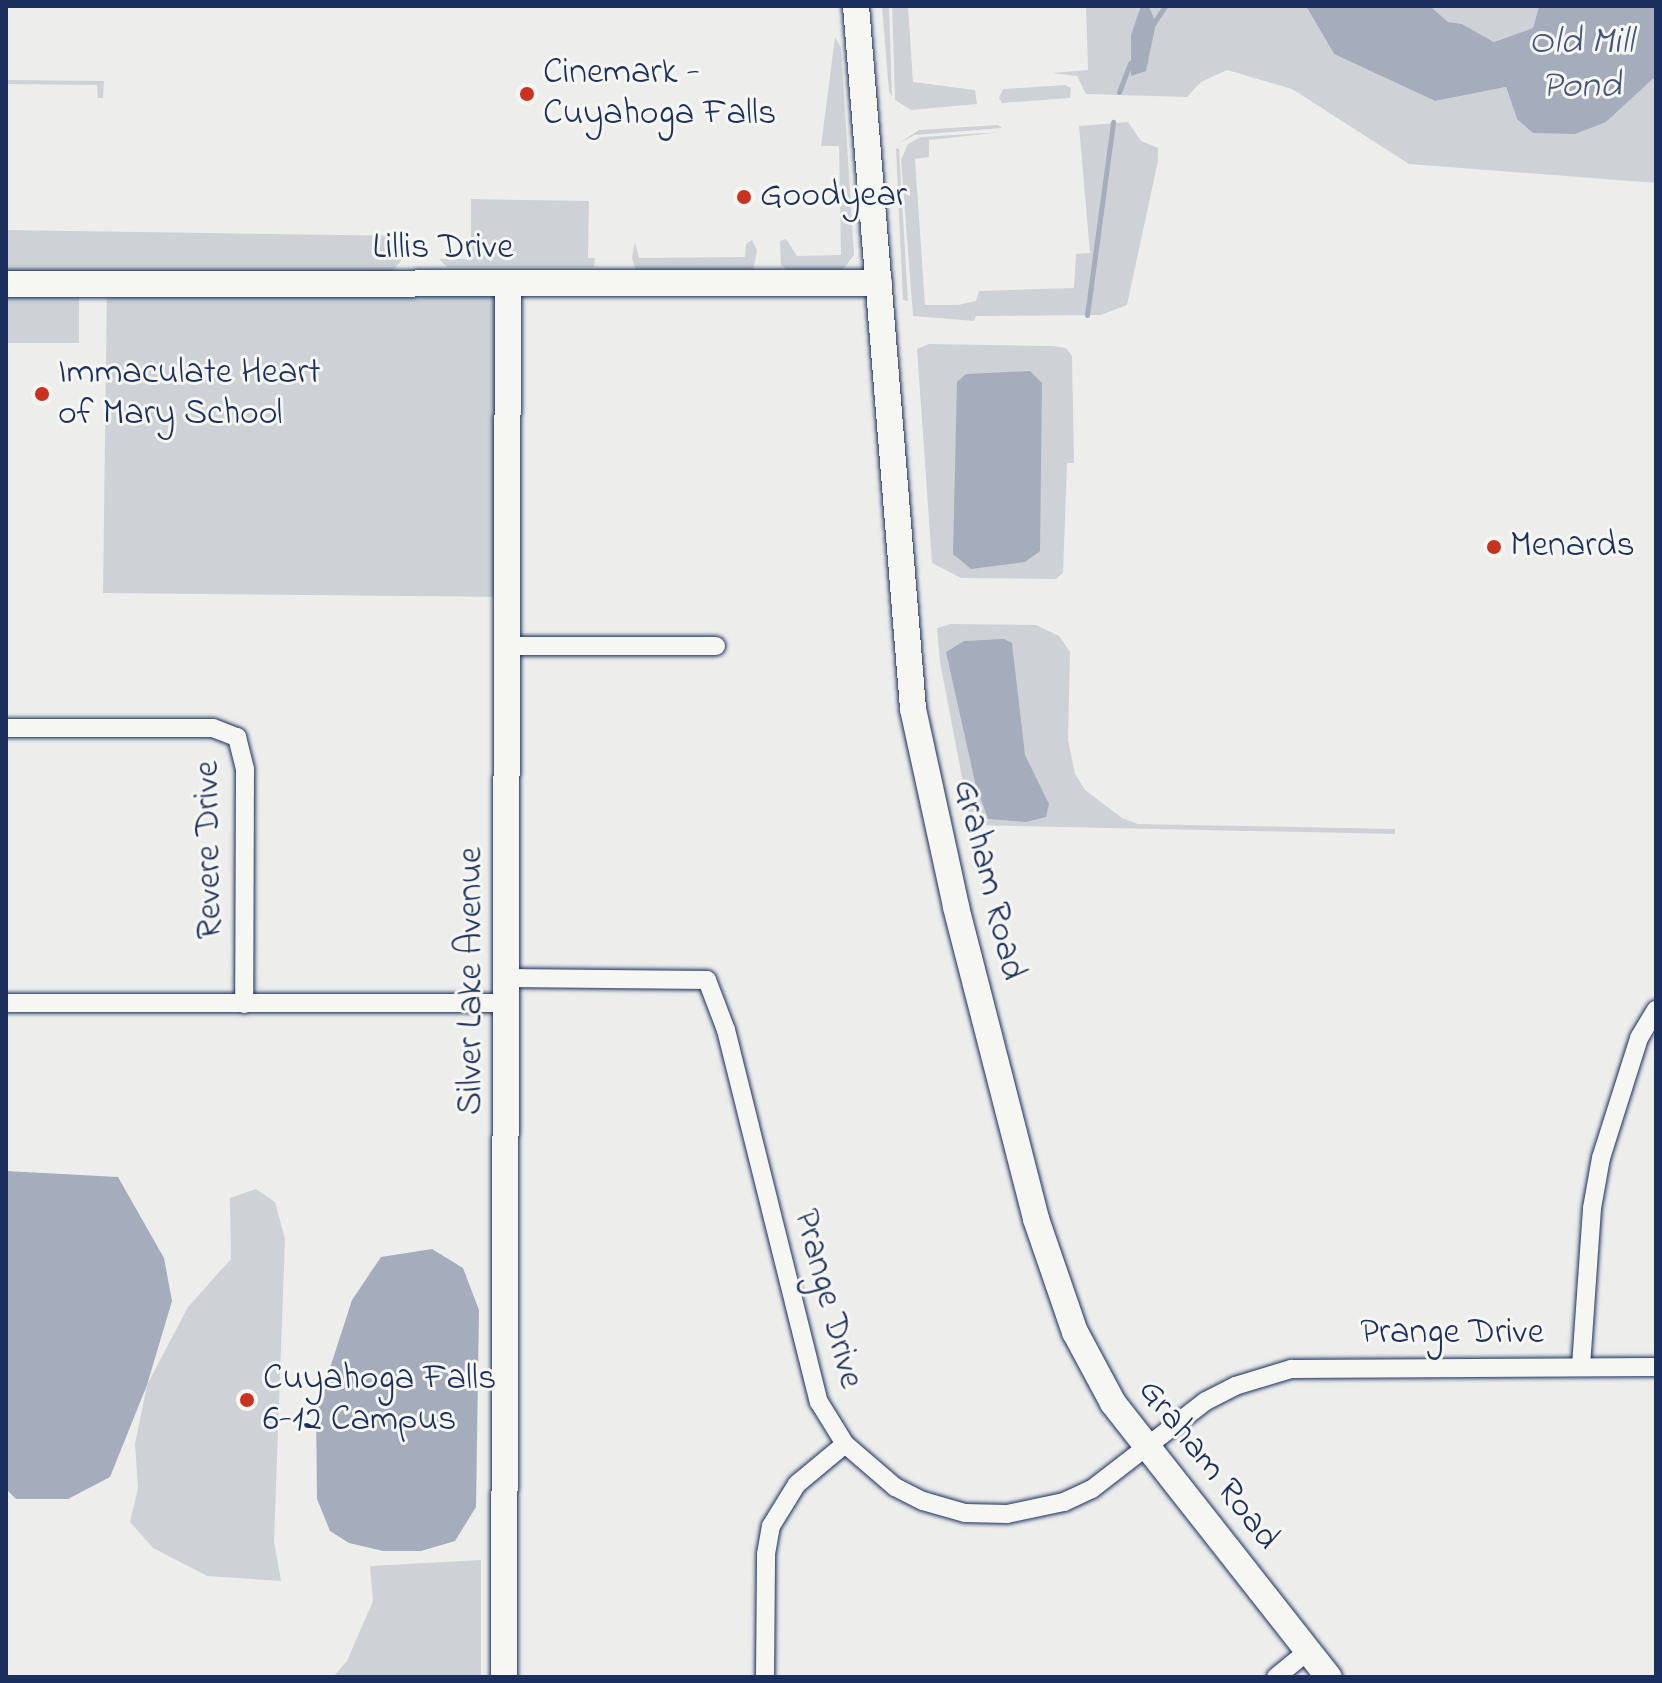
<!DOCTYPE html>
<style>
body{margin:0}
#map{position:relative;width:1662px;height:1683px;overflow:hidden;background:#edeeec;font-family:"Indie Flower",sans-serif}
div>[style]{position:absolute}
.green>*{inset:0;background:#ced2d7}
.water>*{inset:0;background:#a5acbc}
.stream>*{height:5px;margin:-2.5px;padding:0 2.5px;transform-origin:2.5px;border-radius:2.5px;background:#a5acbc}
.roads{filter:drop-shadow(0 0 2px #1b2f5e) drop-shadow(0 0 2px #1b2f5e)}
.street>*{height:18px;margin:-9px;padding:0 9px;transform-origin:9px;border-radius:9px;background:#f6f6f2}
.secondary>*{height:26px;margin:-13px;padding:0 13px;transform-origin:13px;border-radius:13px;background:#f6f6f2}
.dots>*{width:22px;height:22px;translate:-50% -50%;box-sizing:border-box;border:4px solid #f6f6f2;border-radius:50%}
span{translate:-50% -50%;white-space:nowrap;text-align:center;line-height:1.15;-webkit-text-stroke:6px #f6f6f2;paint-order:stroke}
.poi-label{font-size:36px;color:#1b2f5e}
.left{translate:0 -50%;text-align:left}
.street-label{font-size:36px;color:#1b2f5e}
.water-label{font-size:38px;color:#44547a;font-style:italic}
.frame{position:absolute;inset:0;border:8px solid #1b2f5e;pointer-events:none}
</style>
<div id="map">
<div class="green">
<div style="clip-path:polygon(882px 6px,889px 6px,892px 96px,889px 92px)"></div>
<div style="clip-path:polygon(892px 6px,908px 6px,913px 82px,975px 90px,977px 104px,911px 110px,895px 100px)"></div>
<div style="clip-path:polygon(1086px 6px,1306px 6px,1334px 54px,1435px 101px,1506px 87px,1517px 119px,1606px 122px,1656px 76px,1656px 183px,1409px 164px,1292px 89px,1227px 70px,1201px 82px,1187px 97px,1086px 94px,1077px 76px,1052px 73px,1088px 70px)"></div>
<div style="clip-path:polygon(1430px 6px,1539px 6px,1533px 28px,1494px 42px,1462px 24px,1448px 22px)"></div>
<div style="clip-path:polygon(835px 37px,841px 48px,854px 255px,842px 271px,788px 271px,781px 265px,780px 241px,786px 239px,797px 256px,841px 255px,839px 146px,821px 146px)"></div>
<div style="clip-path:polygon(6px 80px,104px 81px,103px 98px,98px 98px,97px 85px,6px 84px)"></div>
<div style="clip-path:polygon(1065px 85px,1071px 88px,1070px 98px,1002px 103px,999px 98px,1003px 89px)"></div>
<div style="clip-path:polygon(1128px 122px,1141px 141px,1158px 148px,1158px 161px,1127px 305px,1101px 315px,976px 316px,974px 321px,913px 316px,901px 160px,908px 144px,921px 137px,1003px 132px,929px 140px,929px 157px,915px 159px,925px 305px,958px 305px,976px 301px,979px 291px,1074px 288px,1076px 254px,1090px 253px,1079px 126px)"></div>
<div style="clip-path:polygon(998px 125px,1002px 128px,915px 135px,899px 143px,919px 130px)"></div>
<div style="clip-path:polygon(896px 148px,899px 149px,908px 301px,903px 300px)"></div>
<div style="clip-path:polygon(471px 199px,589px 201px,588px 258px,595px 258px,594px 267px,447px 267px,439px 259px,471px 259px)"></div>
<div style="clip-path:polygon(6px 230px,410px 236px,410px 249px,393px 271px,6px 271px)"></div>
<div style="clip-path:polygon(752px 240px,757px 250px,753px 271px,636px 271px,632px 258px,635px 242px,639px 258px,745px 257px,746px 244px)"></div>
<div style="clip-path:polygon(107px 284px,508px 286px,509px 597px,103px 593px)"></div>
<div style="clip-path:polygon(6px 295px,79px 295px,79px 343px,6px 343px)"></div>
<div style="clip-path:polygon(929px 344px,1052px 346px,1066px 348px,1072px 356px,1074px 463px,1067px 463px,1063px 573px,1056px 579px,961px 578px,932px 563px,917px 349px)"></div>
<div style="clip-path:polygon(951px 624px,1036px 625px,1059px 636px,1070px 652px,1068px 740px,1075px 774px,1085px 790px,1122px 818px,1138px 824px,1395px 829px,1395px 834px,971px 825px,940px 662px,937px 628px)"></div>
<div style="clip-path:polygon(256px 1189px,275px 1202px,285px 1239px,274px 1542px,281px 1581px,207px 1576px,153px 1548px,130px 1522px,138px 1488px,135px 1444px,147px 1385px,188px 1307px,231px 1259px,230px 1198px)"></div>
<div style="clip-path:polygon(481px 1560px,481px 1677px,333px 1677px,347px 1661px,373px 1601px,370px 1566px)"></div>
</div>
<div class="water">
<div style="clip-path:polygon(1141px 6px,1149px 7px,1156px 23px,1146px 71px,1131px 76px,1131px 35px)"></div>
<div style="clip-path:polygon(1306px 6px,1430px 6px,1448px 22px,1462px 24px,1494px 42px,1533px 28px,1539px 6px,1656px 6px,1656px 76px,1606px 122px,1575px 134px,1533px 133px,1517px 119px,1506px 87px,1435px 101px,1334px 54px)"></div>
<div style="clip-path:polygon(1030px 371px,1042px 383px,1040px 551px,1025px 562px,971px 569px,953px 554px,957px 382px,966px 374px)"></div>
<div style="clip-path:polygon(1004px 639px,1012px 643px,1025px 755px,1049px 804px,1046px 817px,1026px 822px,988px 819px,975px 782px,946px 652px,964px 641px)"></div>
<div style="clip-path:polygon(6px 1171px,118px 1177px,164px 1258px,172px 1301px,147px 1385px,110px 1477px,68px 1499px,16px 1499px,6px 1489px)"></div>
<div style="clip-path:polygon(432px 1249px,463px 1268px,479px 1310px,476px 1507px,455px 1541px,421px 1551px,383px 1551px,349px 1543px,330px 1531px,317px 1499px,316px 1411px,352px 1300px,381px 1257px)"></div>
</div>
<div class="stream">
<div style="left:1153px;top:24px;width:22px;rotate:-56deg"></div>
<div style="left:1119px;top:92px;width:31px;rotate:-69deg"></div>
<div style="left:1087px;top:315px;width:195px;rotate:-82.3deg"></div>
</div>
<div class="roads">
<div class="street">
<div style="left:510px;top:646px;width:206px"></div>
<div style="left:6px;top:728px;width:207px"></div>
<div style="left:213px;top:728px;width:26px;rotate:21deg"></div>
<div style="left:237px;top:737px;width:33px;rotate:76deg"></div>
<div style="left:245px;top:769px;width:235px;rotate:90.2deg"></div>
<div style="left:507px;top:978px;width:200px;rotate:0.6deg"></div>
<div style="left:707px;top:980px;width:53px;rotate:69.2deg"></div>
<div style="left:726px;top:1030px;width:383px;rotate:76deg"></div>
<div style="left:819px;top:1402px;width:49px;rotate:58.2deg"></div>
<div style="left:845px;top:1444px;width:66px;rotate:40.7deg"></div>
<div style="left:895px;top:1487px;width:31px;rotate:27deg"></div>
<div style="left:923px;top:1501px;width:44px;rotate:15.9deg"></div>
<div style="left:965px;top:1513px;width:42px;rotate:1.4deg"></div>
<div style="left:1007px;top:1514px;width:58px;rotate:-11.9deg"></div>
<div style="left:1064px;top:1502px;width:31px;rotate:-25deg"></div>
<div style="left:1092px;top:1489px;width:144px;rotate:-37.7deg"></div>
<div style="left:1206px;top:1401px;width:33px;rotate:-27deg"></div>
<div style="left:1235px;top:1386px;width:59px;rotate:-16.9deg"></div>
<div style="left:1291px;top:1369px;width:365px;rotate:-0.3deg"></div>
<div style="left:6px;top:1003px;width:501px"></div>
<div style="left:1581px;top:1366px;width:158px;rotate:-86deg"></div>
<div style="left:1592px;top:1208px;width:51px;rotate:-79.8deg"></div>
<div style="left:1601px;top:1158px;width:126px;rotate:-72.4deg"></div>
<div style="left:1639px;top:1038px;width:33px;rotate:-59deg"></div>
<div style="left:765px;top:1677px;width:123px;rotate:-89.5deg"></div>
<div style="left:766px;top:1554px;width:28px;rotate:-80deg"></div>
<div style="left:771px;top:1526px;width:49px;rotate:-58.2deg"></div>
<div style="left:797px;top:1484px;width:62px;rotate:-39.8deg"></div>
<div style="left:1276px;top:1677px;width:41px;rotate:-39.1deg"></div>
</div>
<div class="secondary">
<div style="left:856px;top:6px;width:705px;rotate:85.36deg"></div>
<div style="left:913px;top:709px;width:203px;rotate:77.7deg"></div>
<div style="left:956px;top:907px;width:322px;rotate:75.6deg"></div>
<div style="left:1036px;top:1219px;width:120px;rotate:71deg"></div>
<div style="left:1075px;top:1332px;width:81px;rotate:61.8deg"></div>
<div style="left:1113px;top:1403px;width:349px;rotate:51.8deg"></div>
<div style="left:6px;top:284px;width:873px;rotate:-0.07deg"></div>
<div style="left:504px;top:1677px;width:1391px;rotate:-89.84deg"></div>
</div>
</div>
<div class="dots">
<div style="left:527px;top:94px;background:#c8321e"></div>
<div style="left:744px;top:197px;background:#c8321e"></div>
<div style="left:42px;top:394px;background:#c8321e"></div>
<div style="left:1494px;top:547px;background:#c8321e"></div>
<div style="left:247px;top:1400px;background:#c8321e"></div>
</div>
<div class="poi-label">
<span class="left" style="left:543px;top:94px">Cinemark -<br>Cuyahoga Falls</span>
<span class="left" style="left:760px;top:197px">Goodyear</span>
<span class="left" style="left:58px;top:394px">Immaculate Heart<br>of Mary School</span>
<span class="left" style="left:1510px;top:547px">Menards</span>
<span class="left" style="left:263px;top:1400px">Cuyahoga Falls<br>6-12 Campus</span>
</div>
<div class="street-label">
<span style="left:443px;top:249px">Lillis Drive</span>
<span style="left:210px;top:850px;rotate:-91deg">Revere Drive</span>
<span style="left:988px;top:880px;rotate:76deg">Graham Road</span>
<span style="left:472px;top:981px;rotate:-90deg">Silver Lake Avenue</span>
<span style="left:827px;top:1299px;rotate:75deg">Prange Drive</span>
<span style="left:1452px;top:1334px">Prange Drive</span>
<span style="left:1208px;top:1465px;rotate:52deg">Graham Road</span>
</div>
<div class="water-label">
<span style="left:1581px;top:66px">Old Mill<br>Pond</span>
</div>
<div class="frame"></div>
</div>
